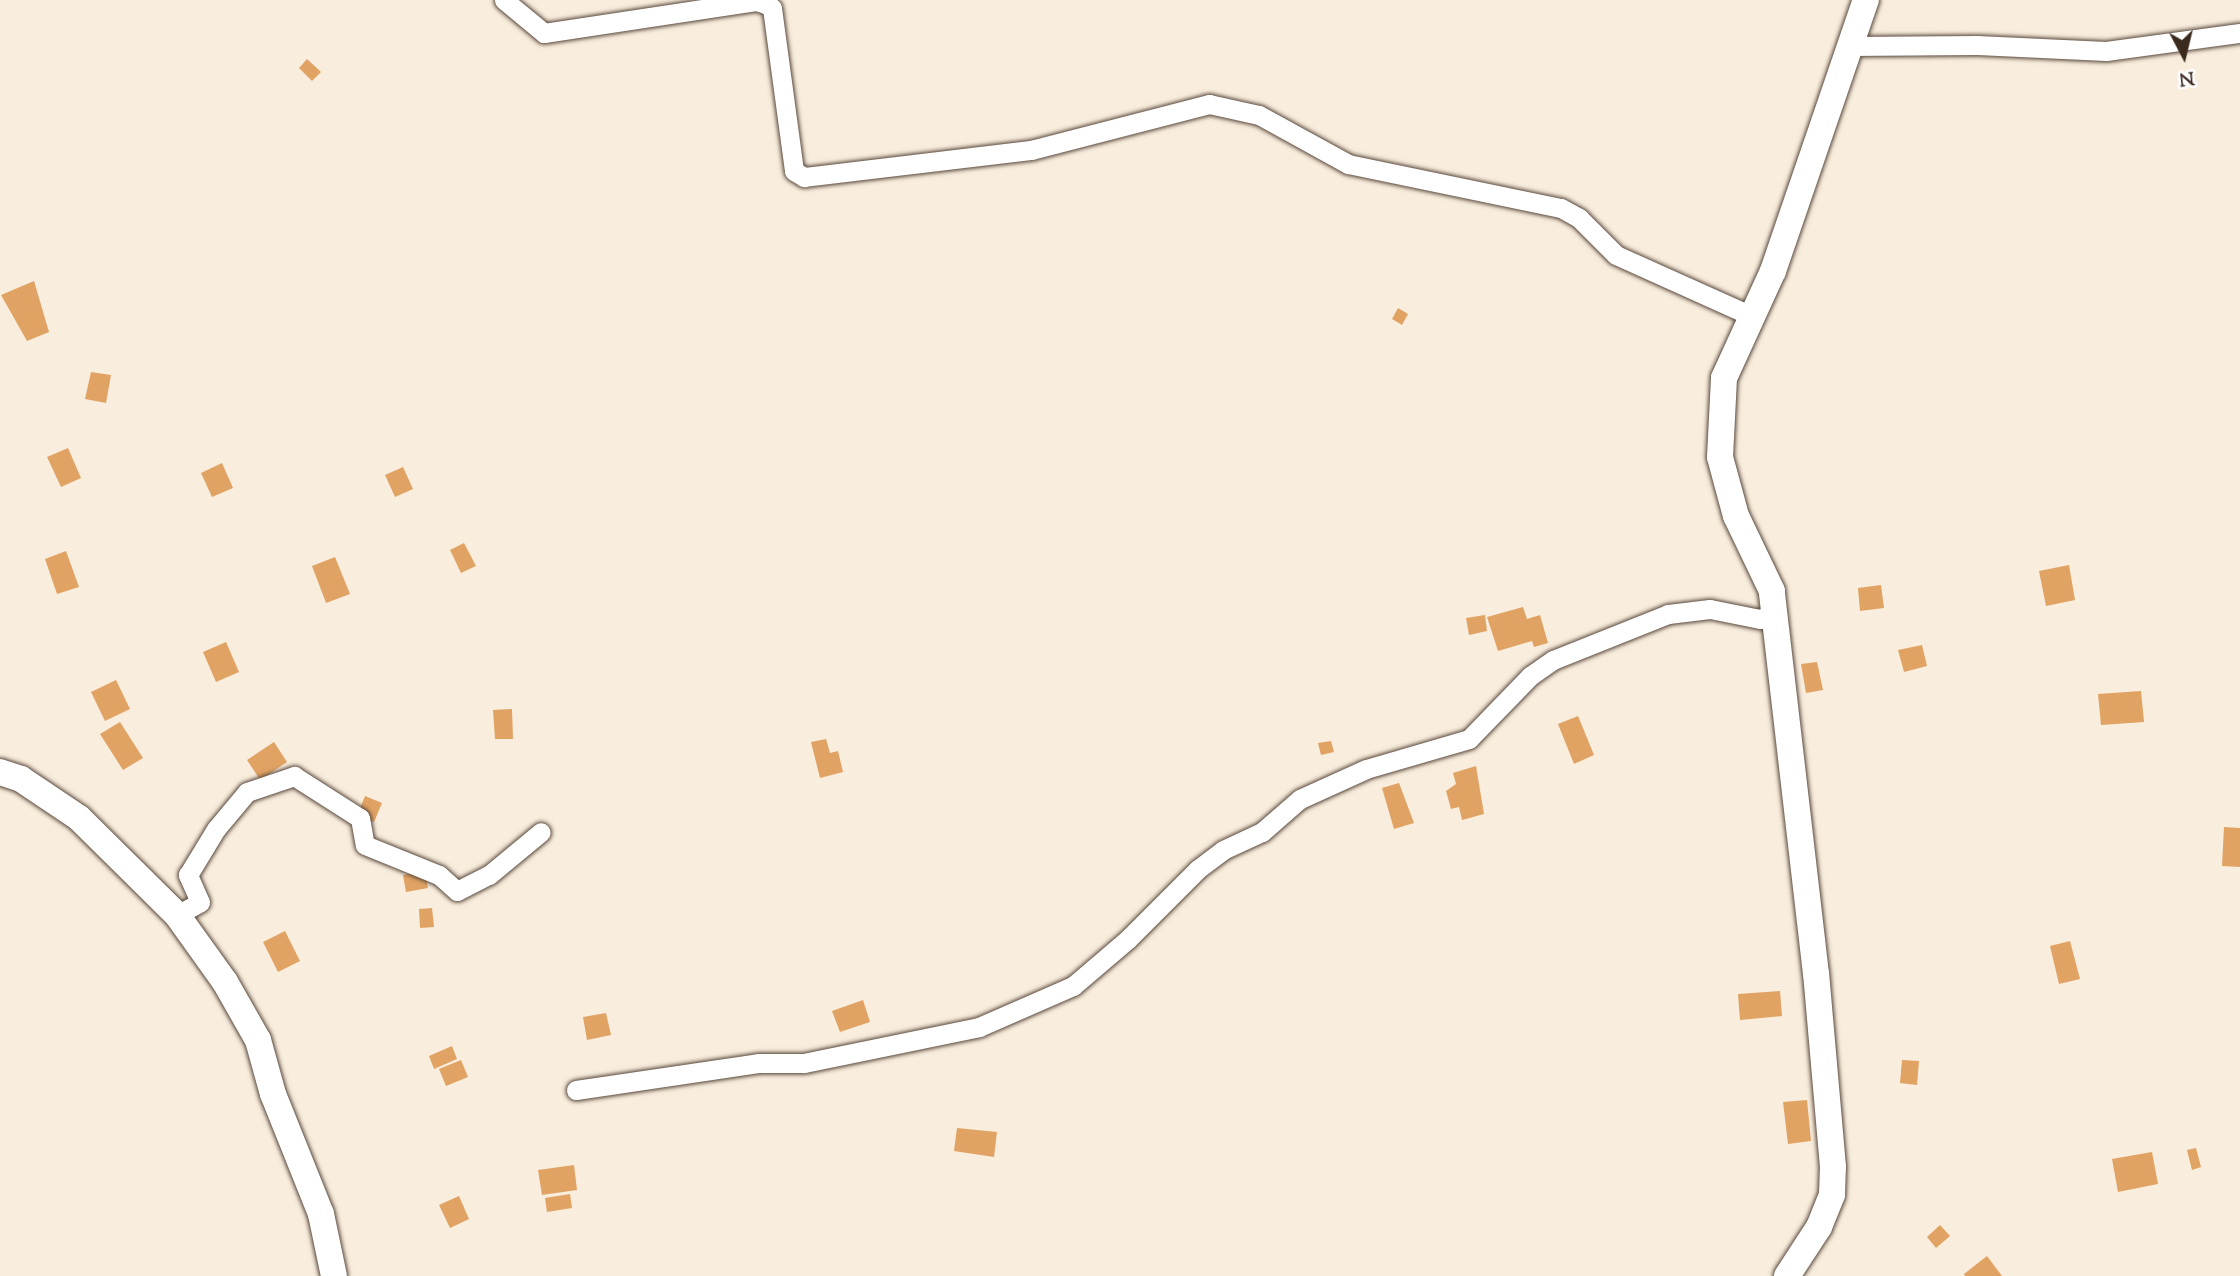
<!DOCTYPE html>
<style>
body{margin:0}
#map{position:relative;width:2240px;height:1276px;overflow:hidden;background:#f9eddd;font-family:"Sorts Mill Goudy",serif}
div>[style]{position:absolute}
.building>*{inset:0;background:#e1a364}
.roads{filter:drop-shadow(0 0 2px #58473b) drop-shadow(0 0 2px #58473b)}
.minor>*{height:19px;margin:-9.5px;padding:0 9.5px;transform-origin:9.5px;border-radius:9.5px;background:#fff}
.secondary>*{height:26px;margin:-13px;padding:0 13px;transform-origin:13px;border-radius:13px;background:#fff}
span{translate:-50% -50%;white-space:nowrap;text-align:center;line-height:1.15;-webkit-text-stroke:6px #fff;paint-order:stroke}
.north{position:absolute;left:2149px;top:21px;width:70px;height:70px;-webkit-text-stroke:5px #fff;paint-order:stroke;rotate:173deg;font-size:19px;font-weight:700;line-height:28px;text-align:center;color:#3b2a1e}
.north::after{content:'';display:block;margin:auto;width:24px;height:32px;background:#3b2a1e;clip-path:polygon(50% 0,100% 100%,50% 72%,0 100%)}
</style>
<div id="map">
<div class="building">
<div style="clip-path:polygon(307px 59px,321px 72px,312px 81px,299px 68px)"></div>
<div style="clip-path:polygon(34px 281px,49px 332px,27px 341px,1px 295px)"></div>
<div style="clip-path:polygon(1398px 308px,1408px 314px,1402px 325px,1392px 319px)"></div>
<div style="clip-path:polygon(91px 372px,111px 375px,106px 403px,85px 399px)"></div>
<div style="clip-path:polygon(68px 448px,81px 478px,61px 487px,47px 457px)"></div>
<div style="clip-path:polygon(222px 463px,233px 488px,212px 497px,201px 473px)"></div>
<div style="clip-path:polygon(403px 467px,413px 489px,395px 497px,385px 475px)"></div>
<div style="clip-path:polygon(464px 543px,476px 566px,461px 573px,450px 550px)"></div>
<div style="clip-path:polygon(66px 551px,79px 587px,57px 594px,45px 559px)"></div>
<div style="clip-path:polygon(335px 557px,350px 594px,326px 603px,312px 566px)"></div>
<div style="clip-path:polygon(2069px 565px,2075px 600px,2046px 606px,2039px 571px)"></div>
<div style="clip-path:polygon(1881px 585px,1884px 608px,1860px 611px,1858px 588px)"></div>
<div style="clip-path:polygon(1523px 607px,1527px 619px,1540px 615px,1548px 643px,1534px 647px,1532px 641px,1498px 651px,1487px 617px)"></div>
<div style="clip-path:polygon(1485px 615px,1487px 631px,1469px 635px,1466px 618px)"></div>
<div style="clip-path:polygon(226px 642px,239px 672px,216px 682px,203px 652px)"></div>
<div style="clip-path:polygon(1922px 645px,1927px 666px,1904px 672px,1898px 650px)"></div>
<div style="clip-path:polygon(1817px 662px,1823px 690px,1806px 693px,1801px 664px)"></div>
<div style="clip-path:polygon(116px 680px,130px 709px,105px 721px,91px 692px)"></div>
<div style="clip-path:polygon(2141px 691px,2144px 722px,2101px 725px,2098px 694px)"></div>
<div style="clip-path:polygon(512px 709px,513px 739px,495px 739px,493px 710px)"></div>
<div style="clip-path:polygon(1578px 716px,1594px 755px,1574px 764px,1558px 724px)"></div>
<div style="clip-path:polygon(120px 722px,143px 758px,123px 770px,100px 734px)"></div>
<div style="clip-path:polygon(826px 739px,830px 753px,838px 751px,843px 772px,820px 778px,811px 742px)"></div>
<div style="clip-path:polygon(1331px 741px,1334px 752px,1321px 755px,1318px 743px)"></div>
<div style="clip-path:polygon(274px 742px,287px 762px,260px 780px,247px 760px)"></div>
<div style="clip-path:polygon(1476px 766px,1484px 814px,1462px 820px,1459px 807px,1451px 809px,1446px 791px,1456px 784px,1453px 773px)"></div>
<div style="clip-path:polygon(1399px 783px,1414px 823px,1394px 829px,1382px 788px)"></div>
<div style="clip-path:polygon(365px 796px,382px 803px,374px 822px,357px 816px)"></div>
<div style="clip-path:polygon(2224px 827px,2240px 828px,2240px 867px,2222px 866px)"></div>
<div style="clip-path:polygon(425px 871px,428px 888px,406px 892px,403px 875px)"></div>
<div style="clip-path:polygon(432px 908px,434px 927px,420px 928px,419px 909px)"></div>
<div style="clip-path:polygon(285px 931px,300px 961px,278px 972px,263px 942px)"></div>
<div style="clip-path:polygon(2070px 941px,2080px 979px,2059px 984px,2050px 946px)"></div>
<div style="clip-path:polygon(1780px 991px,1782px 1016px,1740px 1020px,1738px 994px)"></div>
<div style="clip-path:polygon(863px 1000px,870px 1022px,840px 1032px,832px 1011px)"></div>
<div style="clip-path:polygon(606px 1013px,611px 1035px,587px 1040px,583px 1017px)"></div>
<div style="clip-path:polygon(452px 1046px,457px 1059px,434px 1069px,429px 1056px)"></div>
<div style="clip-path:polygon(461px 1060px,468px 1077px,446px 1086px,439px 1069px)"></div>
<div style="clip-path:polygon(1902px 1060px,1919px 1061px,1917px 1085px,1900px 1083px)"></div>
<div style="clip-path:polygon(1807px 1100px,1811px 1141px,1788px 1144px,1783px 1102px)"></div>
<div style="clip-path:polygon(957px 1128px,997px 1132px,994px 1157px,954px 1151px)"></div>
<div style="clip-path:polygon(2196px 1148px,2201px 1167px,2192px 1170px,2187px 1150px)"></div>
<div style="clip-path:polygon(2152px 1152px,2158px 1184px,2118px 1192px,2112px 1159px)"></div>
<div style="clip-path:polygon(574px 1165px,577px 1190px,542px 1195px,538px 1170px)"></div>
<div style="clip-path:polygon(570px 1194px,572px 1208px,547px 1212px,545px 1198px)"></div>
<div style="clip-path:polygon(459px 1196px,469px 1219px,450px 1228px,439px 1205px)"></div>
<div style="clip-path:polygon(1940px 1225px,1950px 1236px,1936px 1248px,1927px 1237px)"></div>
<div style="clip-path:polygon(1987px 1256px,2002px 1276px,1965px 1276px,1964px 1274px)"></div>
</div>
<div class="roads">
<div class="minor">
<div style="left:504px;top:0;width:52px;rotate:39.5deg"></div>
<div style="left:544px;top:33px;width:214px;rotate:-8.6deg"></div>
<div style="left:756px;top:1px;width:10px;rotate:17deg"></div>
<div style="left:766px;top:4px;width:7px;rotate:34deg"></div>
<div style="left:772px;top:8px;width:164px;rotate:82.3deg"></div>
<div style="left:794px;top:171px;width:12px;rotate:31deg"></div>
<div style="left:804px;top:177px;width:229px;rotate:-6.8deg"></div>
<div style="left:1031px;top:150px;width:184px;rotate:-14.5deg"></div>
<div style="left:1209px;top:104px;width:51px;rotate:12.4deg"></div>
<div style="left:1259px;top:115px;width:102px;rotate:28.8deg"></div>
<div style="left:1348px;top:164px;width:217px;rotate:11.7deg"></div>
<div style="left:1561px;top:208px;width:21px;rotate:29deg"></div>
<div style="left:1579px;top:218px;width:52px;rotate:45deg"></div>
<div style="left:1616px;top:255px;width:149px;rotate:24.2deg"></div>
<div style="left:1850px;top:46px;width:127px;rotate:-0.5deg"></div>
<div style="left:1977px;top:45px;width:129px;rotate:2.7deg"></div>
<div style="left:2106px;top:51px;width:135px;rotate:-7.7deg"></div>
<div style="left:177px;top:915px;width:26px;rotate:-29deg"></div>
<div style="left:200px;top:902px;width:30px;rotate:-114deg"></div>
<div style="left:188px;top:875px;width:54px;rotate:-58.7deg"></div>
<div style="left:216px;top:829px;width:48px;rotate:-50deg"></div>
<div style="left:247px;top:792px;width:50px;rotate:-18.8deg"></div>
<div style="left:294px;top:776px;width:78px;rotate:32.5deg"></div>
<div style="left:360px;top:818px;width:27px;rotate:80deg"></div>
<div style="left:365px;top:845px;width:80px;rotate:22.1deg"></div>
<div style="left:439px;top:875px;width:24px;rotate:42deg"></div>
<div style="left:457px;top:891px;width:36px;rotate:-27deg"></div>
<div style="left:489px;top:875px;width:67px;rotate:-39.6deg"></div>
<div style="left:576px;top:1090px;width:184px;rotate:-8.4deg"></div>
<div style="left:758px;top:1063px;width:46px"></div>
<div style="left:804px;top:1063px;width:179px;rotate:-11.6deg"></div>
<div style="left:979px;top:1027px;width:103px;rotate:-23.6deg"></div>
<div style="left:1073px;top:986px;width:72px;rotate:-40.5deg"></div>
<div style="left:1128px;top:939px;width:99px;rotate:-45deg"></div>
<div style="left:1198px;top:869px;width:31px;rotate:-37deg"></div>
<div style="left:1223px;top:850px;width:43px;rotate:-24.8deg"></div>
<div style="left:1262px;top:832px;width:50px;rotate:-41deg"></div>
<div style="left:1300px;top:799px;width:72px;rotate:-24.4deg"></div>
<div style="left:1366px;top:769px;width:107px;rotate:-16.2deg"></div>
<div style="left:1469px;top:739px;width:88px;rotate:-45.9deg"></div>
<div style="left:1530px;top:676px;width:28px;rotate:-35deg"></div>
<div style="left:1553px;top:660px;width:124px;rotate:-21.8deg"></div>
<div style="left:1668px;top:614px;width:42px;rotate:-6.8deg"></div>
<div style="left:1710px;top:609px;width:51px;rotate:11.3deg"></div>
<div style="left:1760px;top:619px;width:16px;rotate:-22deg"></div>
</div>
<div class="secondary">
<div style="left:0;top:772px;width:22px;rotate:18deg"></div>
<div style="left:21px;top:779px;width:70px;rotate:33.9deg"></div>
<div style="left:79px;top:818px;width:138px;rotate:44.7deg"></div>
<div style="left:177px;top:915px;width:82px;rotate:54.4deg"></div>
<div style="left:225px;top:982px;width:67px;rotate:60.4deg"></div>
<div style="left:258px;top:1040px;width:56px;rotate:74.5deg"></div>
<div style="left:273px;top:1094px;width:129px;rotate:68.2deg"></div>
<div style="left:321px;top:1214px;width:63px;rotate:78.2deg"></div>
<div style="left:1787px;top:1276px;width:59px;rotate:-56.9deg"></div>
<div style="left:1819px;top:1227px;width:35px;rotate:-68deg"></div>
<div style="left:1832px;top:1194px;width:27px;rotate:-88deg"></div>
<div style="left:1833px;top:1167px;width:194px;rotate:-95deg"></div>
<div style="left:1816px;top:974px;width:386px;rotate:-96.6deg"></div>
<div style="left:1772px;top:591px;width:83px;rotate:-115.6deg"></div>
<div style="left:1736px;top:516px;width:61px;rotate:-105.2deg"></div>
<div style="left:1720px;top:457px;width:79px;rotate:-87.1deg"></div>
<div style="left:1724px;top:378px;width:118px;rotate:-65.4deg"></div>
<div style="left:1773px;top:271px;width:287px;rotate:-71.1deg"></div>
</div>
</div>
<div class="north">N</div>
</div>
